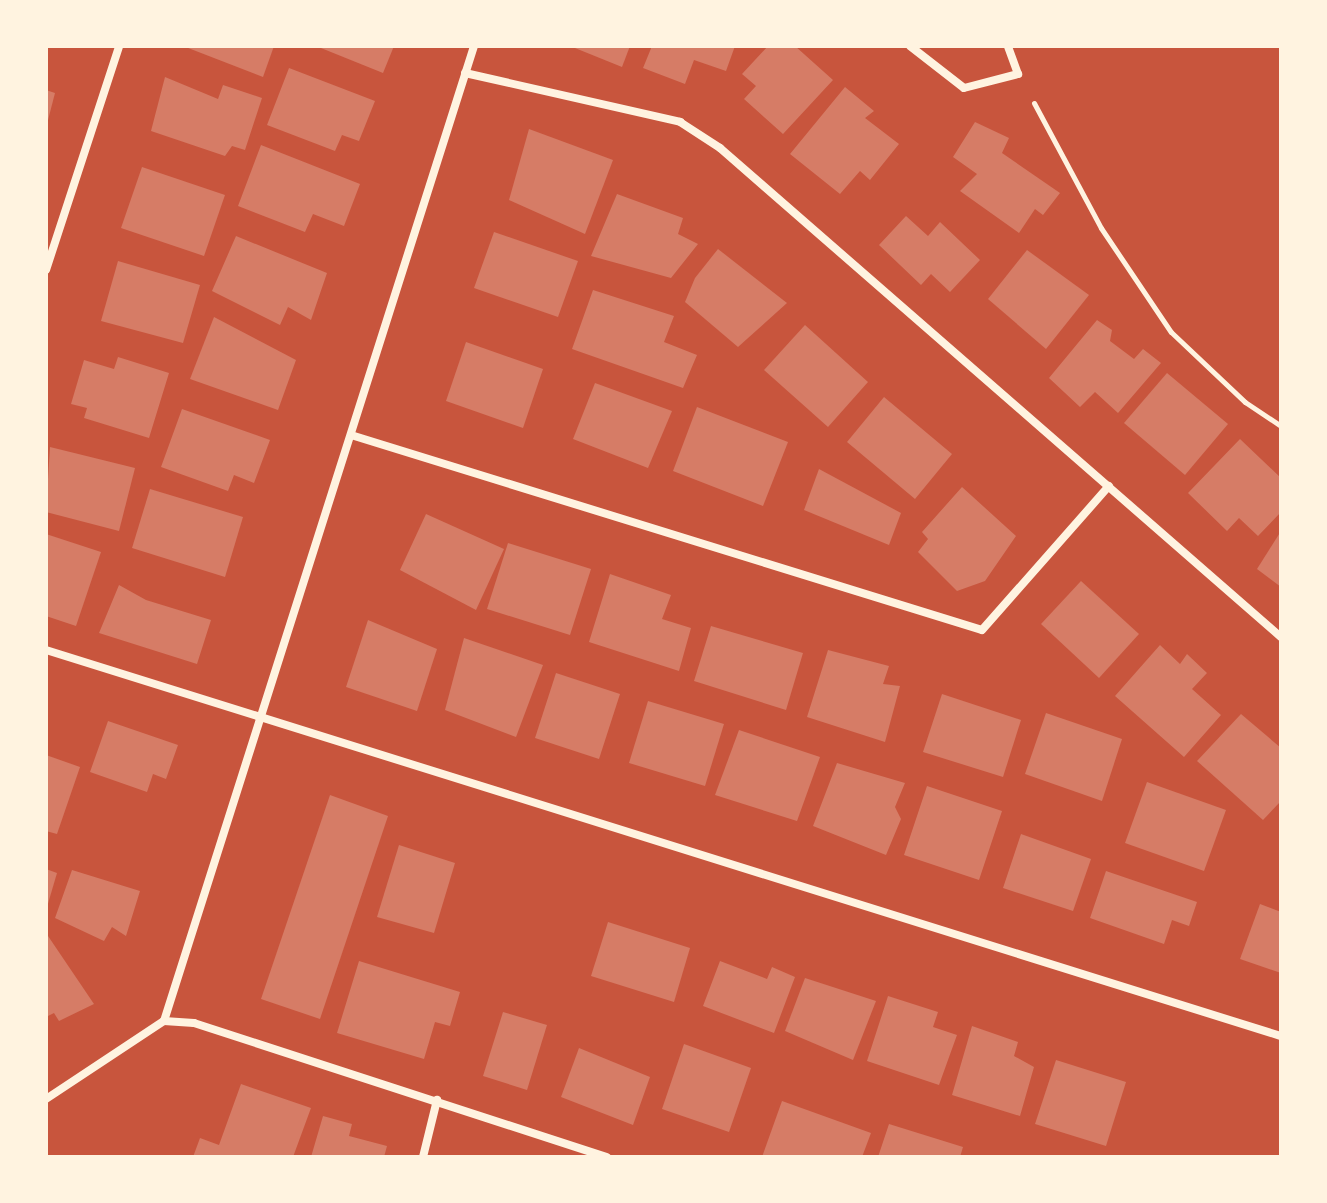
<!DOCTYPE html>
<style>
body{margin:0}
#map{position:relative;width:1327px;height:1203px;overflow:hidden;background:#c8553d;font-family:Ubuntu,sans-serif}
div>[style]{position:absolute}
.building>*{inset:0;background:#d67c66}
.path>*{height:5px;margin:-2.5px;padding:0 2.5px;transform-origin:2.5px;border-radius:2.5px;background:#fff3e0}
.minor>*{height:8px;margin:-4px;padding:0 4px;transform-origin:4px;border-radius:4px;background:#fff3e0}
span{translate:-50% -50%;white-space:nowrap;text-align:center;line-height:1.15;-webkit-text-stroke:6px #fff3e0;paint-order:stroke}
.frame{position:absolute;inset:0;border:48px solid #fff3e0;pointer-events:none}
</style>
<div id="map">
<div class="building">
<div style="clip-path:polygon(183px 46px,274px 46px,263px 77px)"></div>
<div style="clip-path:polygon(316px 46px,394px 46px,383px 73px)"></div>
<div style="clip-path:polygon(570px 46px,630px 46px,622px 67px)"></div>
<div style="clip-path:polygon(652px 46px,735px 46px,726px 71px,694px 60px,685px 84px,643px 68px)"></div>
<div style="clip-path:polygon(768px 46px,795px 46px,833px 80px,783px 134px,744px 99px,756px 86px,742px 74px)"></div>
<div style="clip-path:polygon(289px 68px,375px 101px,359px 141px,342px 135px,335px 151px,267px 125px)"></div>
<div style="clip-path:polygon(165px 77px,218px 99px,223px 85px,262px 98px,245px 150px,232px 146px,225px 156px,151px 131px)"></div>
<div style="clip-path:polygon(845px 87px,874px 111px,865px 118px,899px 144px,870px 180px,860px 171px,840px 194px,790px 154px)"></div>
<div style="clip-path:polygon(46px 90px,55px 93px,47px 124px,46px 124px)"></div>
<div style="clip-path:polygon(975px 122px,1009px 138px,1002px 153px,1060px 193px,1043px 215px,1035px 209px,1019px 233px,960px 191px,977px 174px,953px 157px)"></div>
<div style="clip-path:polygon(529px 129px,613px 160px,585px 234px,509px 200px)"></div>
<div style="clip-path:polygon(261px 145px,360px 184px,344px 226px,313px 214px,305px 232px,238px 206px)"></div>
<div style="clip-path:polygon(142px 167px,225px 195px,204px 256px,121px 228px)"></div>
<div style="clip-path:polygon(617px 194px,683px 218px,678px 234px,698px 244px,671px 278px,591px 256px)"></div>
<div style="clip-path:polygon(906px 216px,928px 236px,940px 222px,980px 260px,950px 292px,931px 274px,921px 285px,879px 245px)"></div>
<div style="clip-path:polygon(494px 232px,578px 261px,558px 317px,474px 288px)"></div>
<div style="clip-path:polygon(236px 236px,327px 273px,311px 320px,288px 307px,280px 325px,212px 291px)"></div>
<div style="clip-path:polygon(718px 249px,787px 303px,738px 347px,685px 302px,695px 278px)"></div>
<div style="clip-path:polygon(1027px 250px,1089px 295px,1046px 349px,988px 299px)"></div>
<div style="clip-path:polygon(118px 261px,200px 285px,183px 343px,101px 321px)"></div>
<div style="clip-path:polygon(593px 290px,674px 316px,664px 342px,697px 355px,683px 388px,572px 349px)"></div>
<div style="clip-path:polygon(214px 317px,296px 360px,278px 410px,190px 379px)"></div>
<div style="clip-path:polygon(1097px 320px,1112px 330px,1110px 341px,1134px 359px,1143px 349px,1161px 363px,1118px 413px,1095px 392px,1080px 407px,1049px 378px)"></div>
<div style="clip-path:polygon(805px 325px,868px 382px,828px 427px,764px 370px)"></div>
<div style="clip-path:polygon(466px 342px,543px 369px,523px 428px,446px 401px)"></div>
<div style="clip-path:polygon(118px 357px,169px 373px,149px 438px,84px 418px,87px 408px,71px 404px,84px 360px,114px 369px)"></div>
<div style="clip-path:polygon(1167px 373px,1228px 424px,1185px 475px,1124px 423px)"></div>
<div style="clip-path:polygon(595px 383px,672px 411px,648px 468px,573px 439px)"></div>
<div style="clip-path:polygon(884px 397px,952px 454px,915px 499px,847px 442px)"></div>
<div style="clip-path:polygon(697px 407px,788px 442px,763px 506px,673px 471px)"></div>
<div style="clip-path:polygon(182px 409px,270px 440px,254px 483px,234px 475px,228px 491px,161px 467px)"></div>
<div style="clip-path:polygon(1240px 439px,1281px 478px,1281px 512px,1258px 536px,1239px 518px,1227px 531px,1188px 493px)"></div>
<div style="clip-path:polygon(50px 447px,135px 468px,119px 531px,46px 512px)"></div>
<div style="clip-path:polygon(819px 469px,901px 513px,889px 545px,804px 510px)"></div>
<div style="clip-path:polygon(962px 487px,1016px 536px,985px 581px,957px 591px,918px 552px,928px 539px,922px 532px)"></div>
<div style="clip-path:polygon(150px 489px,243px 517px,225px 577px,132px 548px)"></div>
<div style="clip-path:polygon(426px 514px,504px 549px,476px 610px,400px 570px)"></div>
<div style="clip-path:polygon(1281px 531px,1281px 587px,1257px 569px)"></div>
<div style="clip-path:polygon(46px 534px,101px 552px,76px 626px,46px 616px)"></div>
<div style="clip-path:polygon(508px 543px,591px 569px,570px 635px,487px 609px)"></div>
<div style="clip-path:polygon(610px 574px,671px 595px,662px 619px,691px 628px,679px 671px,589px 642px)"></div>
<div style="clip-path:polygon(1081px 581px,1139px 634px,1099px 678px,1041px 624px)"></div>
<div style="clip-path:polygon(119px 585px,146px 600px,211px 620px,197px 664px,99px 633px)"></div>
<div style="clip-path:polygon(368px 620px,437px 649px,417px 711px,346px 687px)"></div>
<div style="clip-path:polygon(711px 626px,803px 653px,786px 710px,694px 681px)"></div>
<div style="clip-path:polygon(464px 638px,543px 665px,516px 737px,445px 710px)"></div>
<div style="clip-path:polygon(1160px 645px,1180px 664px,1187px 654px,1207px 673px,1192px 689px,1221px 715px,1184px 757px,1115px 696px)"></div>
<div style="clip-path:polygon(828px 650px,889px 666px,883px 684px,900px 686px,885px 742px,807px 717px)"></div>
<div style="clip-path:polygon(556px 673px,620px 694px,599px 759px,535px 738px)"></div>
<div style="clip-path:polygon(942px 694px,1021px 720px,1003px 777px,923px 752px)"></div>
<div style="clip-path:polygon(648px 701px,724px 724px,705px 786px,629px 763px)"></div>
<div style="clip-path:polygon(1046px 713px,1122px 739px,1102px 801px,1025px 774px)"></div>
<div style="clip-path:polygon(1241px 714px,1281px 748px,1281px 801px,1263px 820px,1197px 761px)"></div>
<div style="clip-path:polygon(108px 721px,178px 745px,166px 779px,153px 774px,147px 792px,90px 772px)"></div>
<div style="clip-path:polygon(739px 730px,820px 757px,797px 821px,715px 795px)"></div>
<div style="clip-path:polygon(46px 755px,80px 767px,57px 834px,46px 831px)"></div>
<div style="clip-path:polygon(837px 763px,905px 783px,895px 807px,901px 819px,886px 855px,813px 826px)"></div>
<div style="clip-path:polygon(1147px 782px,1226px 810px,1204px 871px,1125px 843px)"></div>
<div style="clip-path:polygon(927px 786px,1002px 811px,979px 880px,904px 855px)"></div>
<div style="clip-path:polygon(330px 795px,388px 816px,320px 1019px,261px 999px)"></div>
<div style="clip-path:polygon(1021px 834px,1091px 859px,1073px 911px,1003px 888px)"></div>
<div style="clip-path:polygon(399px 845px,455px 863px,434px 933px,377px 917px)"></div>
<div style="clip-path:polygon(46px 869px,57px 873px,47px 907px,46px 907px)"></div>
<div style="clip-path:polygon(72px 870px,140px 891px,126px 936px,112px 927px,104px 941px,55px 918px)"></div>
<div style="clip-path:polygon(1106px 871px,1197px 902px,1189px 926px,1172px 920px,1164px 944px,1090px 918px)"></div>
<div style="clip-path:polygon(1260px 904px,1281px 912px,1281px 973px,1240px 959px)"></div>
<div style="clip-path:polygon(608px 922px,690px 948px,674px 1002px,591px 976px)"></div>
<div style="clip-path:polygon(46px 933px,94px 1004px,59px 1021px,54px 1013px,46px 1017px)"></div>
<div style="clip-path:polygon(359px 961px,460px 992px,450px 1026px,435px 1022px,424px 1059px,337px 1033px)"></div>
<div style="clip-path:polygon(720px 961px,767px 979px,772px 967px,795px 977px,774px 1033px,703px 1006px)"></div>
<div style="clip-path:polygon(805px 978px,876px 1001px,853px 1060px,785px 1031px)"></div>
<div style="clip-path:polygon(888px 996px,938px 1012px,933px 1027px,957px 1035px,939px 1085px,867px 1061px)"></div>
<div style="clip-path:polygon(503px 1012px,547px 1025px,527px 1090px,483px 1076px)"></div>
<div style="clip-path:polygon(972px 1026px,1018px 1042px,1014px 1056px,1034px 1067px,1020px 1116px,952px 1095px)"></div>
<div style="clip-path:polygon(684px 1044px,751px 1068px,729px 1132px,662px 1109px)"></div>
<div style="clip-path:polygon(579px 1048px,650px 1077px,633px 1125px,561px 1097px)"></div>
<div style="clip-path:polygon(1056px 1060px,1126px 1082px,1106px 1146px,1035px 1124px)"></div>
<div style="clip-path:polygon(241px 1084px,311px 1108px,293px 1157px,193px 1157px,200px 1138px,219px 1145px)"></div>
<div style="clip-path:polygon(782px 1101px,871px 1133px,862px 1157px,762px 1157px)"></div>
<div style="clip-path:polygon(323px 1116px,352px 1124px,349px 1136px,387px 1146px,384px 1157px,311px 1157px)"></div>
<div style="clip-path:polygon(889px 1124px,963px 1147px,960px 1157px,878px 1157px)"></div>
</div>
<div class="path">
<div style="left:1034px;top:103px;width:142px;rotate:61.8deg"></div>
<div style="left:1101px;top:228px;width:125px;rotate:56.1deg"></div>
<div style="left:1171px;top:332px;width:102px;rotate:43.4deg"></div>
<div style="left:1245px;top:402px;width:43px;rotate:33.7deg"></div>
</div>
<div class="minor">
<div style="left:910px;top:46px;width:68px;rotate:37.9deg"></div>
<div style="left:964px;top:88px;width:56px;rotate:-14.5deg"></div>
<div style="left:1018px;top:74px;width:30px;rotate:-110deg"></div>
<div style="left:465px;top:73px;width:221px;rotate:12.8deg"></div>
<div style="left:680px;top:122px;width:48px;rotate:33deg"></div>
<div style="left:720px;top:148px;width:744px;rotate:41.08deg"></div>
<div style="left:46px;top:270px;width:236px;rotate:-71.9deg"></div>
<div style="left:351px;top:435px;width:660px;rotate:17.17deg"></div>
<div style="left:982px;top:630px;width:192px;rotate:-48.6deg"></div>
<div style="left:46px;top:650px;width:1294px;rotate:17.36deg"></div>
<div style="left:164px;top:1021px;width:1023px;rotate:-72.36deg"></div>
<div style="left:46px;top:1099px;width:141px;rotate:-33.5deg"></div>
<div style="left:164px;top:1021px;width:30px;rotate:4deg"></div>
<div style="left:194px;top:1023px;width:434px;rotate:18deg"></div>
<div style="left:423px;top:1157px;width:59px;rotate:-76.2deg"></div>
</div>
<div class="frame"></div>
</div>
